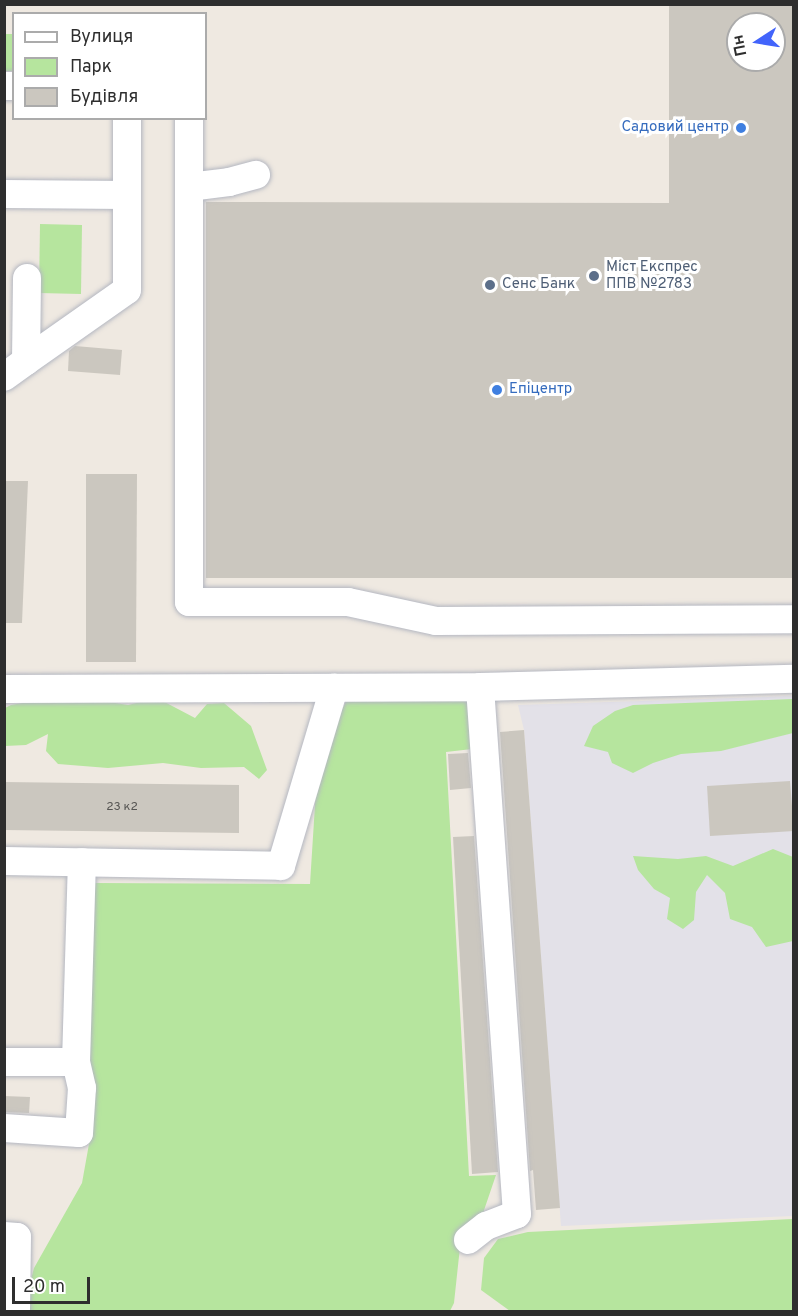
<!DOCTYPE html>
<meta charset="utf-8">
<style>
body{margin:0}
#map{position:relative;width:798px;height:1316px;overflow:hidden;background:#efe9e1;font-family:Overpass,sans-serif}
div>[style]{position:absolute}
.industrial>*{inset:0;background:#e3e1e8}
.green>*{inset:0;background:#b6e59e}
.building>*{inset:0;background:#cbc7bf}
.roads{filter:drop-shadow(0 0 2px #b4b7c1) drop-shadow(0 0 2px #b4b7c1)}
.minor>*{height:28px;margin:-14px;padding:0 14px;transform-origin:14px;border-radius:14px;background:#fff}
.dots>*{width:16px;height:16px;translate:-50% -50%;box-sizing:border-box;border:3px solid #fff;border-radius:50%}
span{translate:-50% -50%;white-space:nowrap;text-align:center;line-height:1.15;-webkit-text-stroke:6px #fff;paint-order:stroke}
.number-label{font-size:12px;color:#555452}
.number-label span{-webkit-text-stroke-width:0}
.shop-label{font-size:15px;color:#366cbe}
.right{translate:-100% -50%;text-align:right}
.left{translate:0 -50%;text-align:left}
.service-label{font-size:15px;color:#4e5e75}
.frame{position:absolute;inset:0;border:6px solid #2e2e2e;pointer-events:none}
.legend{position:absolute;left:12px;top:12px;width:195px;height:108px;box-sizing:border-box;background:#fff;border:2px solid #ababab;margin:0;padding:8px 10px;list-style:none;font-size:18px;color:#2e2e2e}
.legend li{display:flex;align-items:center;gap:12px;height:30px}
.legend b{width:30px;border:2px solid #ababab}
.north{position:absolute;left:726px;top:12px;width:60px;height:60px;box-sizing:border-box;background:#fff;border:2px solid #ababab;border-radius:50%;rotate:258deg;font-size:16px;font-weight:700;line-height:24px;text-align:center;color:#2e2e2e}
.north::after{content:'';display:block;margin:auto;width:21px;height:27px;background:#4264fb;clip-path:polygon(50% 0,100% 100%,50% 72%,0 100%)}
.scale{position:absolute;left:12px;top:1277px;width:78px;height:27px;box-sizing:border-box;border:3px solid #2e2e2e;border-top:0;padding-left:8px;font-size:18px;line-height:21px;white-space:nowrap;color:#2e2e2e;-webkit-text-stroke:4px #fff;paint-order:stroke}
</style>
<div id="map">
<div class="industrial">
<div style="clip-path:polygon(793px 696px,793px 1216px,561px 1226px,524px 730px,518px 705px)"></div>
</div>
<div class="green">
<div style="clip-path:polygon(4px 34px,13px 34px,13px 71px,5px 71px)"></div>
<div style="clip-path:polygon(40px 224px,82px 225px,81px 294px,39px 293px)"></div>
<div style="clip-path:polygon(157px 698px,195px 718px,207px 704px,224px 703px,251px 726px,267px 770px,259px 779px,244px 767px,201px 768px,163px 763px,108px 768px,58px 764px,46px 751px,48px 734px,26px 745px,5px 746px,5px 708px,11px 705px,39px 700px,96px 700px,128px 705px)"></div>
<div style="clip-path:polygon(793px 699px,793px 733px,721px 751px,681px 754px,653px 763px,633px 773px,612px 763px,608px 752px,584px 746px,593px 726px,615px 711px,633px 705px)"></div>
<div style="clip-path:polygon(347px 700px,467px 700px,472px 749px,446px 752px,469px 1176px,496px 1175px,481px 1219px,460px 1247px,454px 1303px,450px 1311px,26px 1312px,26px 1298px,34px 1268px,82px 1183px,94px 1116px,85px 1058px,90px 883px,310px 884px,316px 789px,333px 726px)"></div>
<div style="clip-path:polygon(773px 849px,793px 857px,793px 941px,766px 947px,752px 927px,730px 919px,725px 893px,707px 875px,696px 892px,694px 920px,683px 929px,667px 919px,670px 898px,654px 889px,638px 870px,633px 856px,678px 859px,706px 856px,733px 866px)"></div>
<div style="clip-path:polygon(793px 1219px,793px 1311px,510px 1311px,481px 1290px,484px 1258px,498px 1239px,528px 1232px)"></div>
</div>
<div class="building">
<div style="clip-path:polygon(evenodd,669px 4px,794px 4px,794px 578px,206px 578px,206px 202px,669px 203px,669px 4px,738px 24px,774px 24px,774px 60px,738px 60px,738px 24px)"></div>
<div style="clip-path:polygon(75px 346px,122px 350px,120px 375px,68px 371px,69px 351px)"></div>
<div style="clip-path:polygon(86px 474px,137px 474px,136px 662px,86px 662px)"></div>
<div style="clip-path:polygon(4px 481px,28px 481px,22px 623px,4px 623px)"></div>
<div style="clip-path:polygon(524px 730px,560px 1208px,536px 1210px,533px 1170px,530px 1171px,500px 732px)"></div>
<div style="clip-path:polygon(468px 753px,471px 788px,450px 790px,448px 754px)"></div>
<div style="clip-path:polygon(790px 781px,794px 831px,710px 836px,707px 786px)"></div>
<div style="clip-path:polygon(4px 782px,239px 785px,239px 833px,4px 830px)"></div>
<div style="clip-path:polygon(474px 836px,498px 1172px,472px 1174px,453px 837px)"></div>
<div style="clip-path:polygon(4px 1096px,30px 1097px,29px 1113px,4px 1112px)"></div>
</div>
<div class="roads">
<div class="minor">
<div style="left:4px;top:86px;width:10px"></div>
<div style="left:189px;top:118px;width:484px;rotate:90deg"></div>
<div style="left:189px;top:602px;width:159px"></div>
<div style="left:348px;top:602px;width:90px;rotate:12.2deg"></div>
<div style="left:436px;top:621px;width:358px;rotate:-0.3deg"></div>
<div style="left:189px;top:187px;width:40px;rotate:-7.1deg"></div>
<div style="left:229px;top:182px;width:28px;rotate:-15deg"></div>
<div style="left:4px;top:194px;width:123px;rotate:0.5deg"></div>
<div style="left:26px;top:361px;width:123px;rotate:-35.1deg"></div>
<div style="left:127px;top:290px;width:172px;rotate:-90deg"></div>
<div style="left:4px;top:377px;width:27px;rotate:-36deg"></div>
<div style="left:26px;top:361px;width:83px;rotate:-89.3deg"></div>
<div style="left:4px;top:689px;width:476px;rotate:-0.2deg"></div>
<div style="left:480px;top:687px;width:314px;rotate:-1.5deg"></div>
<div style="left:4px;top:861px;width:277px;rotate:1deg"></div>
<div style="left:281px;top:866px;width:186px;rotate:-73.4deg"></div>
<div style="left:4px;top:1062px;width:72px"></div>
<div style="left:4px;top:1128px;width:75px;rotate:3.8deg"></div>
<div style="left:79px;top:1133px;width:45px;rotate:-86.2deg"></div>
<div style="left:82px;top:1088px;width:27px;rotate:-103deg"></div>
<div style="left:76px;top:1062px;width:200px;rotate:-88.3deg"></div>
<div style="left:4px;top:1236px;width:13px;rotate:4deg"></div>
<div style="left:17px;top:1237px;width:75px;rotate:90.8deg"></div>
<div style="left:468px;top:1240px;width:23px;rotate:-38deg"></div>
<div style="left:486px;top:1226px;width:33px;rotate:-21deg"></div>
<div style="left:517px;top:1214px;width:528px;rotate:-94.02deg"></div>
</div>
</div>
<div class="dots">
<div style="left:741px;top:128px;background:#3f7fe0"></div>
<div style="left:594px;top:276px;background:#5c6f8a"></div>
<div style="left:490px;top:285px;background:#5c6f8a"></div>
<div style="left:497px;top:390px;background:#3f7fe0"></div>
</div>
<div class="number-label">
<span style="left:122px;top:808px">23 к2</span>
</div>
<div class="shop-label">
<span class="right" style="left:729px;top:128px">Садовий центр</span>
<span class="left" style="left:509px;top:390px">Епіцентр</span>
</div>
<div class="service-label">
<span class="left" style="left:606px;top:276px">Міст Експрес<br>ППВ №2783</span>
<span class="left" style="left:502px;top:285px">Сенс Банк</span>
</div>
<div class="frame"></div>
<ul class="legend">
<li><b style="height:8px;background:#fff"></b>Вулиця</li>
<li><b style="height:16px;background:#b6e59e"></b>Парк</li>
<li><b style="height:16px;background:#cbc7bf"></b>Будівля</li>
</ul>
<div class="north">Пн</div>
<div class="scale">20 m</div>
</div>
